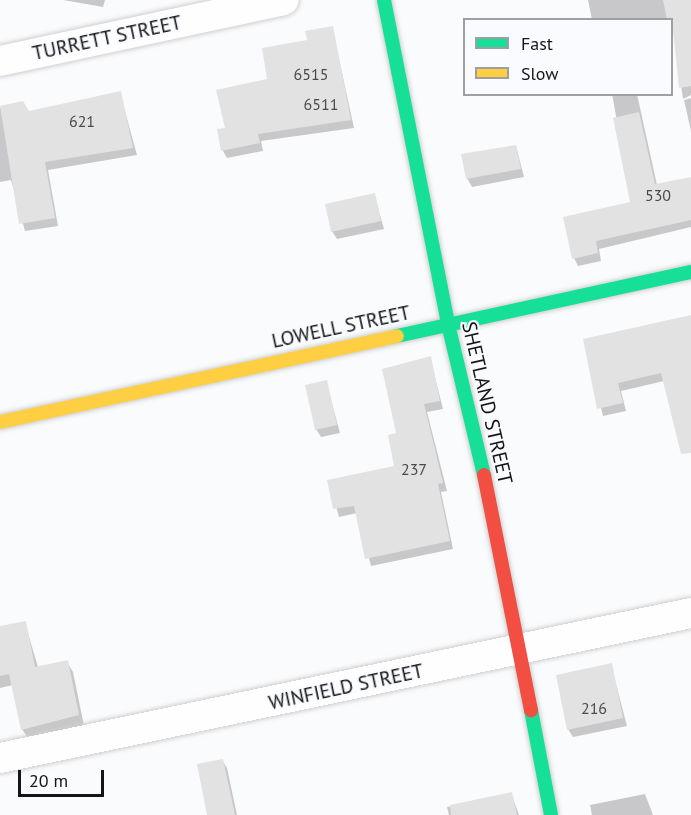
<!DOCTYPE html>
<style>
body{margin:0}
#map{position:relative;width:691px;height:815px;overflow:hidden;background:#fafbfd;font-family:"PT Sans",sans-serif}
div>[style]{position:absolute}
.shadow>*{inset:0;background:#0003}
.building>*{inset:0;background:#e2e2e3}
.roads{filter:drop-shadow(0 0 2px #cfcfd0) drop-shadow(0 0 2px #cfcfd0)}
.street>*{height:30px;margin:-15px;padding:0 15px;transform-origin:15px;border-radius:15px;background:#fefeff}
.fast>*{height:14px;margin:-7px;padding:0 7px;transform-origin:7px;border-radius:7px;background:#16e098}
.slow>*{height:14px;margin:-7px;padding:0 7px;transform-origin:7px;border-radius:7px;background:#ffcf43}
.jam>*{height:14px;margin:-7px;padding:0 7px;transform-origin:7px;border-radius:7px;background:#f24e42}
span{translate:-50% -50%;white-space:nowrap;text-align:center;line-height:1.15;-webkit-text-stroke:4.5px #f9fbfe;paint-order:stroke}
.number-label{font-size:16px;color:#4a4a4c}
.number-label span{-webkit-text-stroke-width:0}
.street-label{font-size:20px;color:#151516}
.legend{position:absolute;left:463px;top:18px;width:210px;height:78px;box-sizing:border-box;background:#f9fbfe;border:2px solid #9e9fa1;margin:0;padding:8px 10px;list-style:none;font-size:18px;color:#151516}
.legend li{display:flex;align-items:center;gap:12px;height:30px}
.legend b{width:30px;border:2px solid #9e9fa1}
.scale{position:absolute;left:18px;top:770px;width:86px;height:27px;box-sizing:border-box;border:3px solid #151516;border-top:0;padding-left:8px;font-size:18px;line-height:21px;white-space:nowrap;color:#151516;-webkit-text-stroke:4px #f9fbfe;paint-order:stroke}
</style>
<div id="map">
<div class="shadow">
<div style="clip-path:polygon(63px 0,105px 0,103px 7px)"></div>
<div style="clip-path:polygon(588px 0,691px 0,691px 95px,683px 99px,672px 20px,592px 20px)"></div>
<div style="clip-path:polygon(332px 27px,354px 128px,261px 141px,263px 151px,227px 158px,223px 151px,227px 129px,309px 42px)"></div>
<div style="clip-path:polygon(120px 93px,137px 155px,48px 170px,58px 226px,25px 231px,11px 180px,0 182px,0 108px,22px 103px,28px 113px)"></div>
<div style="clip-path:polygon(612px 94px,637px 94px,657px 185px,691px 179px,691px 227px,599px 249px,601px 261px,578px 266px,574px 258px,632px 203px)"></div>
<div style="clip-path:polygon(691px 98px,691px 131px,684px 100px)"></div>
<div style="clip-path:polygon(516px 146px,524px 177px,472px 187px,467px 178px)"></div>
<div style="clip-path:polygon(374px 194px,384px 229px,337px 239px,332px 231px)"></div>
<div style="clip-path:polygon(691px 317px,691px 452px,664px 381px,621px 391px,626px 411px,603px 416px,585px 340px)"></div>
<div style="clip-path:polygon(430px 358px,443px 409px,427px 412px,447px 491px,441px 492px,453px 549px,371px 566px,357px 513px,339px 517px,329px 481px,396px 467px,398px 435px)"></div>
<div style="clip-path:polygon(326px 382px,340px 433px,321px 437px,316px 429px)"></div>
<div style="clip-path:polygon(25px 623px,38px 667px,67px 662px,73px 672px,84px 726px,29px 740px,22px 729px,13px 685px,0 688px,0 628px)"></div>
<div style="clip-path:polygon(611px 665px,627px 726px,573px 737px,568px 729px)"></div>
<div style="clip-path:polygon(222px 760px,227px 768px,237px 815px,210px 815px)"></div>
<div style="clip-path:polygon(511px 793px,519px 815px,449px 815px,447px 807px)"></div>
<div style="clip-path:polygon(645px 794px,653px 815px,592px 815px,590px 805px)"></div>
</div>
<div class="building">
<div style="clip-path:polygon(663px 0,691px 0,691px 86px,679px 88px,672px 20px,667px 20px)"></div>
<div style="clip-path:polygon(333px 26px,351px 120px,258px 134px,260px 143px,221px 151px,217px 129px,225px 128px,216px 90px,267px 79px,262px 48px,307px 40px,305px 31px)"></div>
<div style="clip-path:polygon(121px 91px,133px 148px,45px 162px,55px 218px,19px 224px,0 106px,23px 101px,29px 111px)"></div>
<div style="clip-path:polygon(639px 112px,655px 184px,691px 177px,691px 220px,596px 241px,598px 253px,572px 259px,563px 217px,630px 202px,613px 118px)"></div>
<div style="clip-path:polygon(516px 145px,521px 169px,466px 179px,461px 154px)"></div>
<div style="clip-path:polygon(375px 193px,381px 221px,331px 232px,325px 204px)"></div>
<div style="clip-path:polygon(691px 315px,691px 453px,681px 454px,661px 373px,618px 383px,623px 403px,597px 409px,583px 339px)"></div>
<div style="clip-path:polygon(431px 356px,440px 401px,424px 404px,443px 483px,438px 484px,450px 541px,365px 559px,354px 506px,333px 509px,327px 480px,394px 466px,388px 435px,396px 433px,382px 369px)"></div>
<div style="clip-path:polygon(327px 380px,337px 425px,315px 430px,305px 385px)"></div>
<div style="clip-path:polygon(26px 621px,35px 667px,68px 660px,79px 715px,21px 730px,9px 674px,0 676px,0 626px)"></div>
<div style="clip-path:polygon(612px 663px,623px 718px,567px 730px,556px 675px)"></div>
<div style="clip-path:polygon(223px 759px,235px 815px,207px 815px,197px 764px)"></div>
<div style="clip-path:polygon(512px 792px,517px 815px,451px 815px,450px 805px)"></div>
</div>
<div class="roads">
<div class="street">
<div style="left:0;top:61px;width:290px;rotate:-12.1deg"></div>
<div style="left:0;top:758px;width:706px;rotate:-11.85deg"></div>
</div>
<div class="fast">
<div style="left:384px;top:0;width:330px;rotate:78.8deg"></div>
<div style="left:448px;top:324px;width:155px;rotate:76.6deg"></div>
<div style="left:397px;top:336px;width:301px;rotate:-12.3deg"></div>
<div style="left:531px;top:710px;width:107px;rotate:79.2deg"></div>
</div>
<div class="slow">
<div style="left:0;top:422px;width:406px;rotate:-12.2deg"></div>
</div>
<div class="jam">
<div style="left:484px;top:475px;width:240px;rotate:78.7deg"></div>
</div>
</div>
<div class="number-label">
<span style="left:311px;top:74px">6515</span>
<span style="left:321px;top:104px">6511</span>
<span style="left:82px;top:121px">621</span>
<span style="left:658px;top:195px">530</span>
<span style="left:414px;top:469px">237</span>
<span style="left:594px;top:708px">216</span>
</div>
<div class="street-label">
<span style="left:107px;top:38px;rotate:-12deg">TURRETT STREET</span>
<span style="left:341px;top:327px;rotate:-12deg">LOWELL STREET</span>
<span style="left:487px;top:403px;rotate:77deg">SHETLAND STREET</span>
<span style="left:346px;top:687px;rotate:-12deg">WINFIELD STREET</span>
</div>
<ul class="legend">
<li><b style="height:8px;background:#16e098"></b>Fast</li>
<li><b style="height:8px;background:#ffcf43"></b>Slow</li>
</ul>
<div class="scale">20 m</div>
</div>
